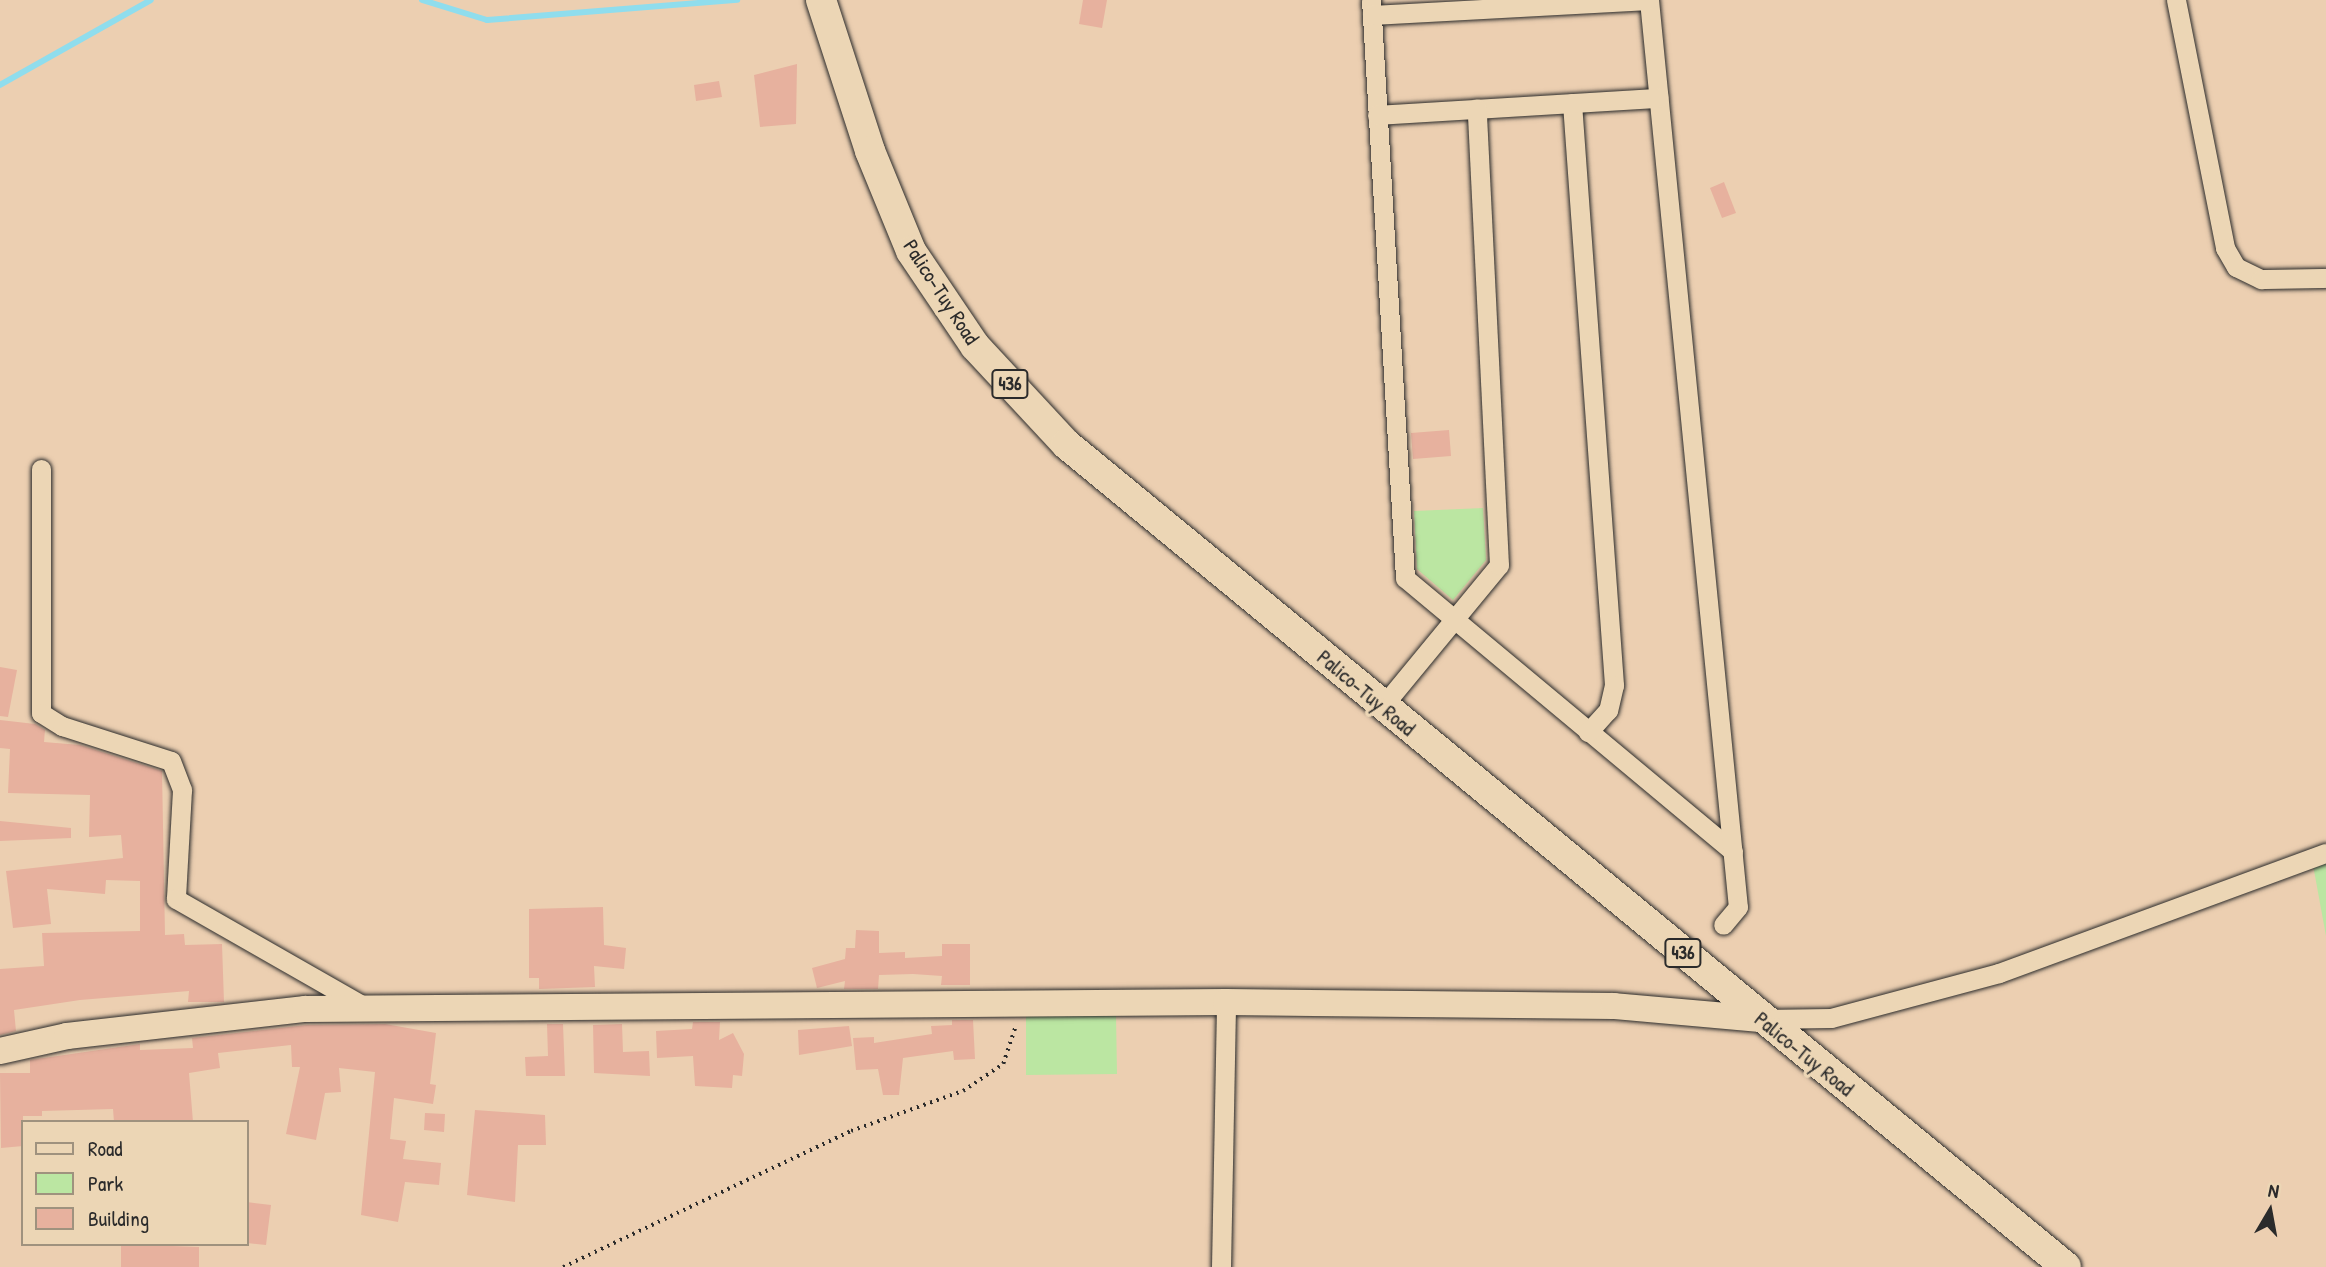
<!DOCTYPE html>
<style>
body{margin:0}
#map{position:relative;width:2326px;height:1267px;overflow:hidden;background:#eccfb1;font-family:"Patrick Hand",sans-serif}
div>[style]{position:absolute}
.green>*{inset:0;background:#bbe6a2}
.stream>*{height:6px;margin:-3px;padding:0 3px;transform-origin:3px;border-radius:3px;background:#8fdded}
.building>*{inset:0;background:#e7b19e}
.path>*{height:3.5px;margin-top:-1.75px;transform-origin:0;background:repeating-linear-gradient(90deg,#2b2b2b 0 2px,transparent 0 7px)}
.roads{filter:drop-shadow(0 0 2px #2b2b2b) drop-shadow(0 0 2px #2b2b2b)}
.street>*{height:19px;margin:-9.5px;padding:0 9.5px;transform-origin:9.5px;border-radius:9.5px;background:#ecd6b5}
.secondary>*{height:26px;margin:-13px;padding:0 13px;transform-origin:13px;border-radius:13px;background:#ecd6b5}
.primary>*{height:30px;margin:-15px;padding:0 15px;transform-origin:15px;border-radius:15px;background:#ecd6b5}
span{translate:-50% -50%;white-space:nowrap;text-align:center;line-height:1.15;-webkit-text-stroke:7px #ecd6b5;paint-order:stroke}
.shield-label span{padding:2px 5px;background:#ecd6b5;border:2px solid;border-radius:5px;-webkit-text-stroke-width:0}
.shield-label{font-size:19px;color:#2b2b2b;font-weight:700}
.street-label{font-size:21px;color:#2b2b2b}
.legend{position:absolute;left:21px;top:1120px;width:228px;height:126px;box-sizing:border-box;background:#ecd6b5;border:2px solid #9f927e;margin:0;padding:9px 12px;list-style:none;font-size:21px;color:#2b2b2b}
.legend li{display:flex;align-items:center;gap:14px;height:35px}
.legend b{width:35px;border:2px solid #9f927e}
.north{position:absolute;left:2235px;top:1176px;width:70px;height:70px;-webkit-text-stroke:5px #ecd6b5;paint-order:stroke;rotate:10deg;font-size:19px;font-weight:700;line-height:28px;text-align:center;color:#2b2b2b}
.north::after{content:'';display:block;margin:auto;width:24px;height:32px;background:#2b2b2b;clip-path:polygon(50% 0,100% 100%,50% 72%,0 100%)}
</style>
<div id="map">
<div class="green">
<div style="clip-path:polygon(1483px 508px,1486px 560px,1453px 600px,1417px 569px,1414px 511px)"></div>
<div style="clip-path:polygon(2326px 860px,2326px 936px,2313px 865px)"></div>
<div style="clip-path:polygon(1116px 1015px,1117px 1074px,1026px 1075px,1026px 1016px)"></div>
</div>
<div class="stream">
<div style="left:422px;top:0;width:68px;rotate:17.1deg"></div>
<div style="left:487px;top:20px;width:251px;rotate:-4.6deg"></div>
<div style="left:0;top:85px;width:173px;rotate:-29.4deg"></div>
</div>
<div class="building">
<div style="clip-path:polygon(1083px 0,1107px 0,1102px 28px,1079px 24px)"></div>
<div style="clip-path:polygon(797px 64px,796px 124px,760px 127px,754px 75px)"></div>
<div style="clip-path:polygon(719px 81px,722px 97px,696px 101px,694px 85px)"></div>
<div style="clip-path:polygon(1724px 182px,1736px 213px,1722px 218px,1710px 188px)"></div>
<div style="clip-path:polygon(1449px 430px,1451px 456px,1413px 459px,1411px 433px)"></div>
<div style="clip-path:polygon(0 667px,17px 670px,8px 717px,0 716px)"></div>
<div style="clip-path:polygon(0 720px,35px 724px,45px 730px,44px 742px,80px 745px,162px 771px,165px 935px,184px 934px,185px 945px,222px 944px,224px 1002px,188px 1002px,189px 991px,80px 1000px,14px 1010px,16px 1031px,0 1035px,0 969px,44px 966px,42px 933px,140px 931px,140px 881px,106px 880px,105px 894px,47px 889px,51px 924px,13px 928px,6px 871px,123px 858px,121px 835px,89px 837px,90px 795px,8px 793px,10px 749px,0 748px)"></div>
<div style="clip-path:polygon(0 821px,71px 828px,71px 838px,0 841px)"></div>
<div style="clip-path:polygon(603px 907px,604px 945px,626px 948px,624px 969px,594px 966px,595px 987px,539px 989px,539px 978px,529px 978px,529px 909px)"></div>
<div style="clip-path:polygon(856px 930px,879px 931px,879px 953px,905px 952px,905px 958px,942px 956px,942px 944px,970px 944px,970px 985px,941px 985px,942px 976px,913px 974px,879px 975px,878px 989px,844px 989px,845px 981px,817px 988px,812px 968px,845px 959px,846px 948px,855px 948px)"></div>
<div style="clip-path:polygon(952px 1020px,973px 1020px,975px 1059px,954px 1060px,953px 1051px,903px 1058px,899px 1095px,883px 1095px,878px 1069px,856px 1070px,853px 1038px,874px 1037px,874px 1043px,932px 1034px,931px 1026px,952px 1025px)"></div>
<div style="clip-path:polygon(693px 1022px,720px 1022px,719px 1040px,733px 1033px,744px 1054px,742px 1076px,733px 1075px,732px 1088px,695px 1086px,693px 1056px,657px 1058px,656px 1031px,692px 1029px)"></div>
<div style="clip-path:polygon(385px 1024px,436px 1033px,430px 1084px,436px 1085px,433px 1104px,394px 1098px,390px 1139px,406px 1141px,403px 1159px,441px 1163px,439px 1185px,405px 1182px,398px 1222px,361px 1215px,375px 1072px,339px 1068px,341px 1092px,325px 1093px,316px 1140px,286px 1134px,300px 1067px,292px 1067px,291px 1045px,218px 1053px,220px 1068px,189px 1073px,193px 1122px,114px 1122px,113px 1109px,42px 1111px,42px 1116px,23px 1116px,23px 1146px,1px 1148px,0 1073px,30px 1073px,30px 1060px,140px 1044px,140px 1050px,193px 1048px,192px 1038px,306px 1025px)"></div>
<div style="clip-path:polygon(547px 1024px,563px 1024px,565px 1076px,526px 1076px,525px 1057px,548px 1056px)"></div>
<div style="clip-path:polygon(622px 1024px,623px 1052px,649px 1051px,650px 1076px,594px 1073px,593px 1025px)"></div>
<div style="clip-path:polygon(849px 1026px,852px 1046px,799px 1055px,798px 1030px)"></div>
<div style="clip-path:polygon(475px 1110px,545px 1115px,546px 1145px,518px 1145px,515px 1202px,467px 1195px)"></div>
<div style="clip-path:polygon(425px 1113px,445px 1114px,444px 1132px,424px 1130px)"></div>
<div style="clip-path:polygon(247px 1202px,271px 1205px,266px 1245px,247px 1243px)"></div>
<div style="clip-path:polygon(121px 1244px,199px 1247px,199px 1267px,121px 1267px)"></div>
</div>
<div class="path">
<div style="left:563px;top:1267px;width:318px;rotate:-25.3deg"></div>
<div style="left:851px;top:1131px;width:119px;rotate:-19.7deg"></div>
<div style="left:963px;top:1091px;width:48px;rotate:-34deg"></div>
<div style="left:1003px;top:1064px;width:41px;rotate:-71.6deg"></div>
</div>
<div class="roads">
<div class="street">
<div style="left:1371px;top:0;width:579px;rotate:86.63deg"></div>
<div style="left:1405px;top:578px;width:427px;rotate:39.8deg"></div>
<div style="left:1649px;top:0;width:911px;rotate:84.4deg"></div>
<div style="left:1738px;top:907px;width:23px;rotate:130deg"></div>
<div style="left:2176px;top:0;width:253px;rotate:78.8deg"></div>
<div style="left:2225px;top:248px;width:22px;rotate:60deg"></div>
<div style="left:2236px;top:267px;width:28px;rotate:26deg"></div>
<div style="left:2261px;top:279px;width:65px;rotate:-0.9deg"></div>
<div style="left:1372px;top:15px;width:277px;rotate:-3.1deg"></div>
<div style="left:1572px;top:103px;width:584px;rotate:85.87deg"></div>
<div style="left:1614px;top:685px;width:26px;rotate:103deg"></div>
<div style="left:1608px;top:710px;width:30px;rotate:132deg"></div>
<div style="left:1377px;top:115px;width:282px;rotate:-3.5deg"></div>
<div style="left:41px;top:469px;width:244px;rotate:90deg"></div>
<div style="left:41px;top:713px;width:25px;rotate:32deg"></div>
<div style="left:62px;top:726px;width:114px;rotate:17.8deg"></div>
<div style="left:171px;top:761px;width:31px;rotate:69deg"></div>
<div style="left:182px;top:790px;width:109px;rotate:93.2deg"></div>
<div style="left:176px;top:899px;width:222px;rotate:29.7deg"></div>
<div style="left:1382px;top:707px;width:184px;rotate:-50.5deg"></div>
<div style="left:1499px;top:565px;width:457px;rotate:-92.8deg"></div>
<div style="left:1761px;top:1019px;width:70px;rotate:-0.8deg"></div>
<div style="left:1831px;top:1018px;width:174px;rotate:-15deg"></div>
<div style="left:1999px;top:973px;width:348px;rotate:-20.2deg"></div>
<div style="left:1221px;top:1267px;width:265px;rotate:-88.9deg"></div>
</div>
<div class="secondary">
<div style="left:0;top:1051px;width:69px;rotate:-12.6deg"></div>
<div style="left:67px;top:1036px;width:240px;rotate:-6.5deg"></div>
<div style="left:305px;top:1009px;width:921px;rotate:-0.44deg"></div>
<div style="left:1226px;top:1002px;width:388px;rotate:0.6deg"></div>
<div style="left:1614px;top:1006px;width:148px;rotate:5.1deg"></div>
</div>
<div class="primary">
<div style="left:821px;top:0;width:159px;rotate:72deg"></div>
<div style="left:870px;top:151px;width:108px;rotate:67.7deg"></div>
<div style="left:911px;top:251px;width:115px;rotate:56deg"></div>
<div style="left:975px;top:346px;width:134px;rotate:47.1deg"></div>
<div style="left:1066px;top:444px;width:1295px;rotate:39.45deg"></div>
</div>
</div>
<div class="shield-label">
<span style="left:1010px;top:384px">436</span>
<span style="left:1683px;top:953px">436</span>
</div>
<div class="street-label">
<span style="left:941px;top:292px;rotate:57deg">Palico-Tuy Road</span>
<span style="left:1366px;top:693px;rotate:40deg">Palico-Tuy Road</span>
<span style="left:1804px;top:1054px;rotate:39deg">Palico-Tuy Road</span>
</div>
<ul class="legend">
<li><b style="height:9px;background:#ecd6b5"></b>Road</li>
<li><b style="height:19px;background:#bbe6a2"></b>Park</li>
<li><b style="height:19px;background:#e7b19e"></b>Building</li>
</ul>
<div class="north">N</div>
</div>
